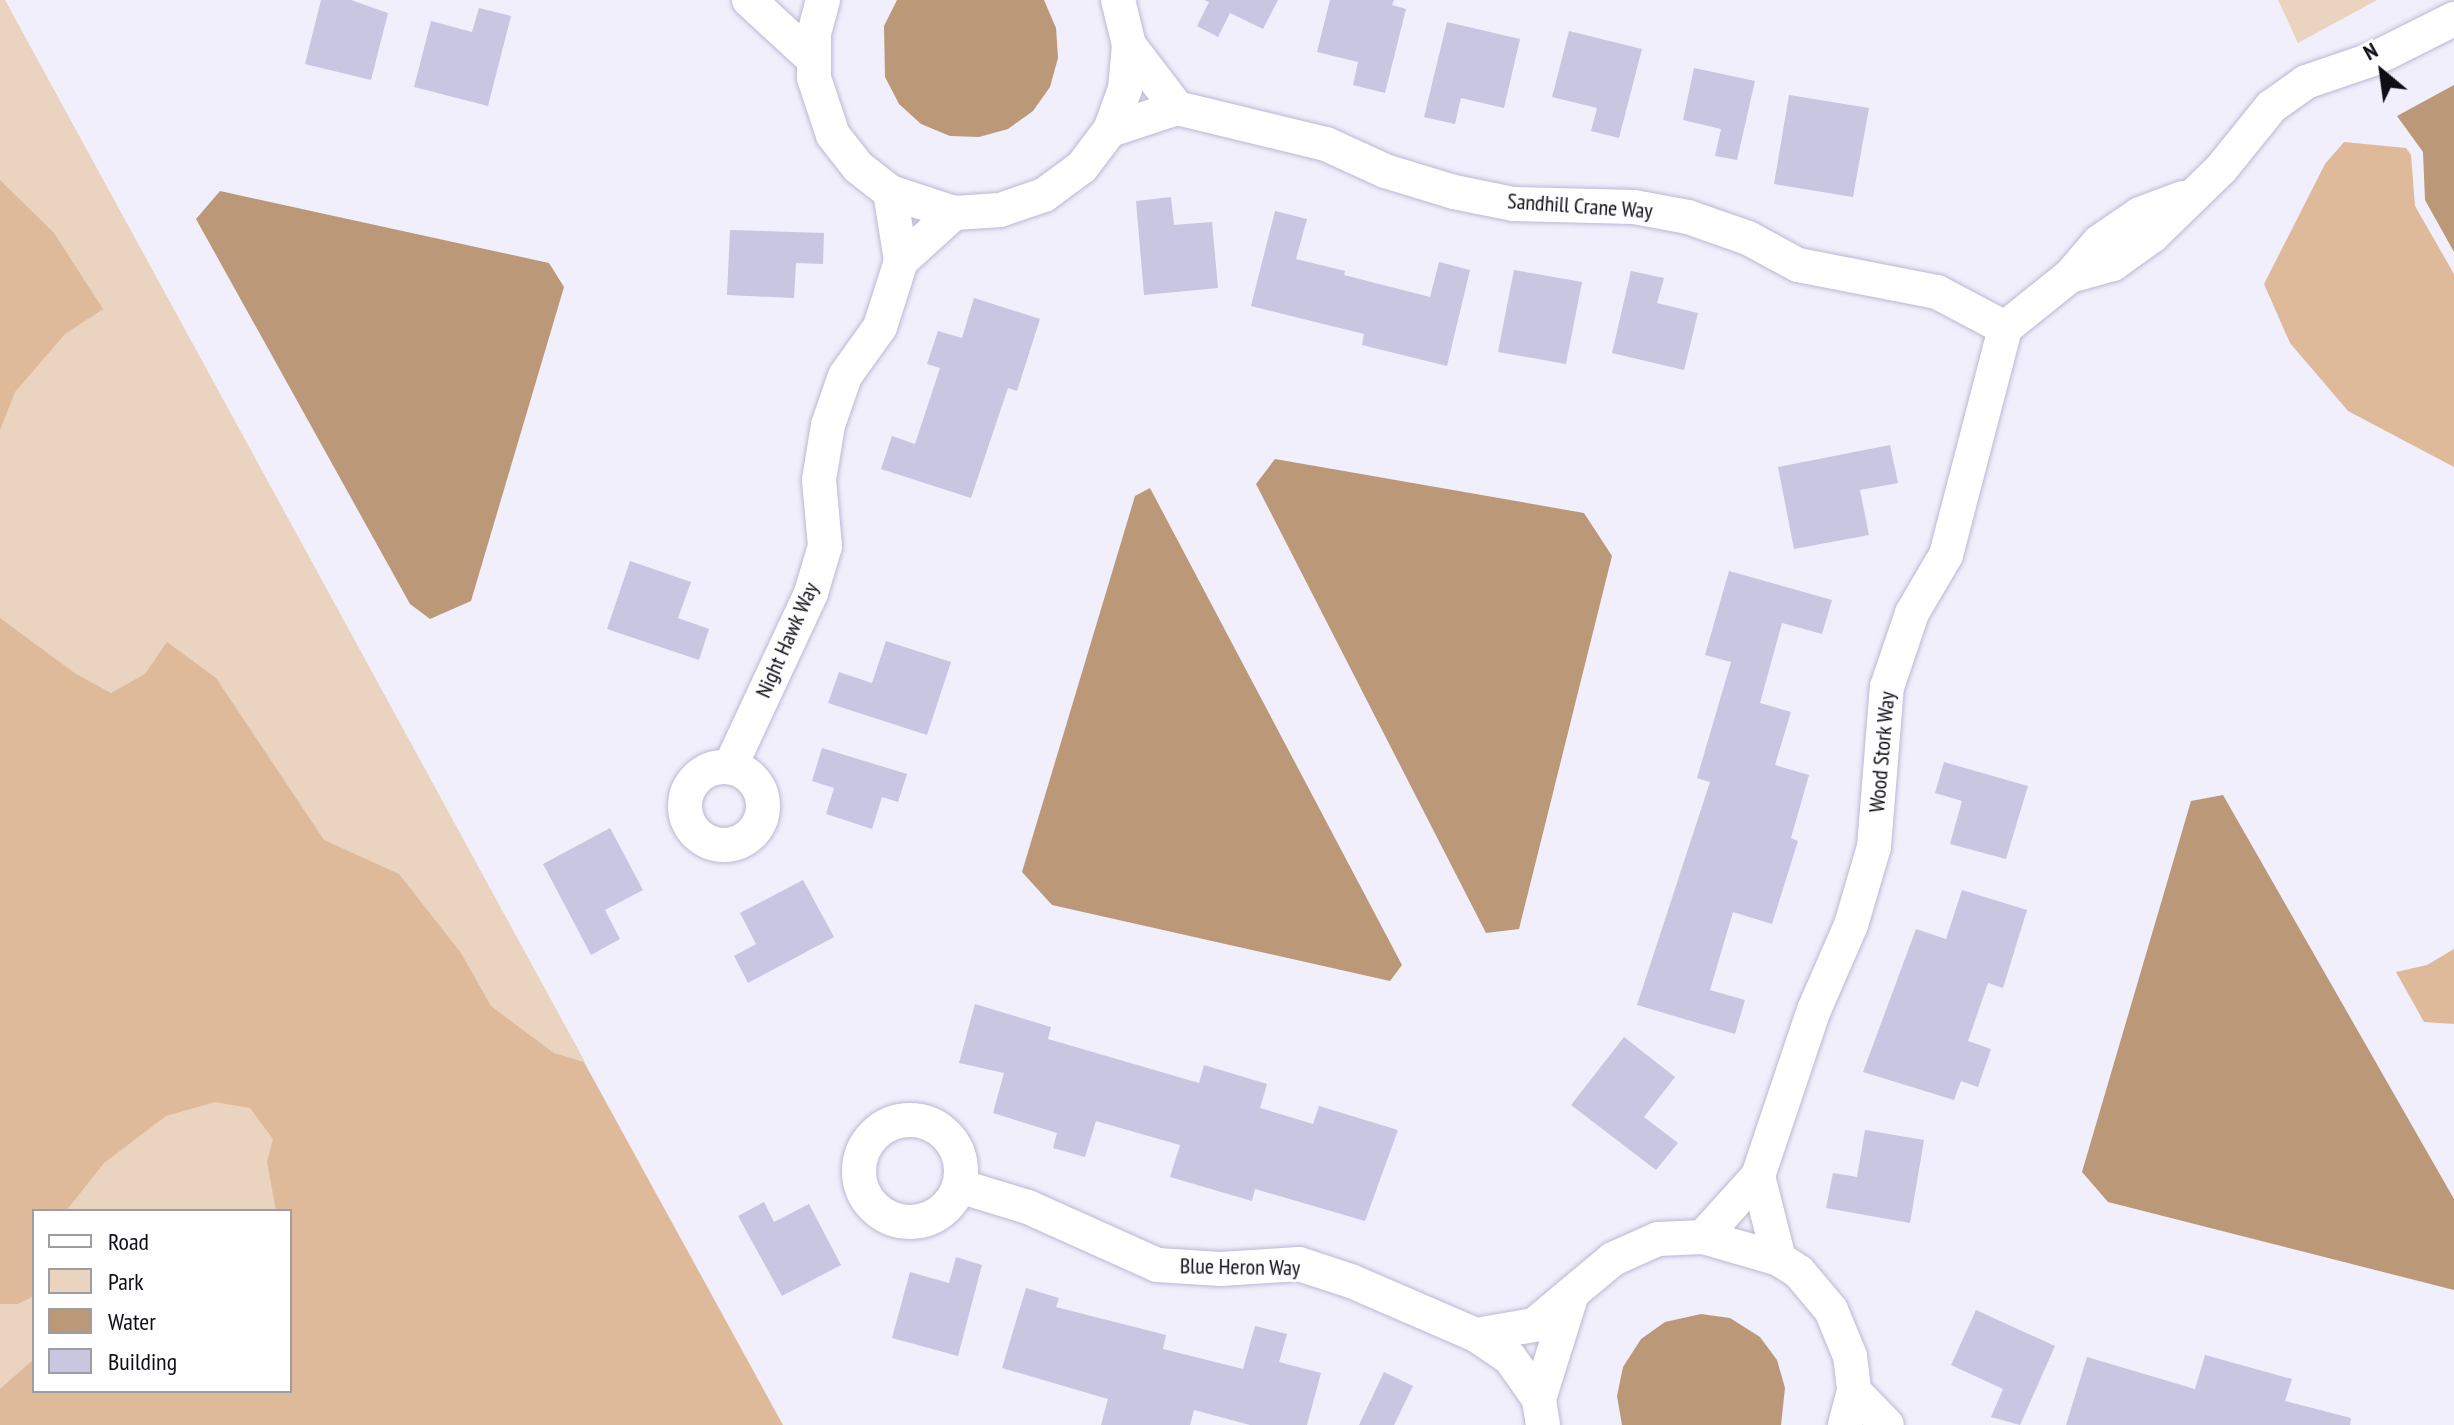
<!DOCTYPE html>
<style>
body{margin:0}
#map{position:relative;width:2454px;height:1425px;overflow:hidden;background:#f0effb;font-family:"PT Sans Narrow",sans-serif}
div>[style]{position:absolute}
.green>*{inset:0;background:#ead3bf}
.forest>*{inset:0;background:#deba9a}
.water>*{inset:0;background:#ba9878}
.building>*{inset:0;background:#c9c6e1}
.roads{filter:drop-shadow(0 0 2px #bbb8d3) drop-shadow(0 0 2px #bbb8d3)}
.minor>*{height:34px;margin:-17px;padding:0 17px;transform-origin:17px;border-radius:17px;background:#fff}
.minor>.ring{margin:-17px;padding:0;box-sizing:content-box;background:none;border:34px solid #fff;border-radius:50%}
span{translate:-50% -50%;white-space:nowrap;text-align:center;line-height:1.15;-webkit-text-stroke:6px #fefefe;paint-order:stroke}
.street-label{font-size:22px;color:#0f0e17}
.legend{position:absolute;left:32px;top:1209px;width:260px;height:184px;box-sizing:border-box;background:#fefefe;border:2px solid #9e9ea2;margin:0;padding:10px 14px;list-style:none;font-size:24px;color:#0f0e17}
.legend li{display:flex;align-items:center;gap:16px;height:40px}
.legend b{width:40px;border:2px solid #9e9ea2}
.north{position:absolute;left:2342px;top:32px;width:80px;height:80px;-webkit-text-stroke:6px #fefefe;paint-order:stroke;rotate:331deg;font-size:22px;font-weight:700;line-height:32px;text-align:center;color:#0f0e17}
.north::after{content:'';display:block;margin:auto;width:28px;height:36px;background:#0f0e17;clip-path:polygon(50% 0,100% 100%,50% 72%,0 100%)}
</style>
<div id="map">
<div class="green">
<div style="clip-path:polygon(evenodd,0 0,5px 0,585px 1062px,554px 1054px,503px 1015px,723px 1425px,0 1425px,0 0,34px 1211px,290px 1211px,290px 1391px,34px 1391px,34px 1211px)"></div>
<div style="clip-path:polygon(2278px 0,2377px 0,2298px 43px)"></div>
</div>
<div class="forest">
<div style="clip-path:polygon(2344px 142px,2406px 148px,2411px 155px,2415px 206px,2454px 274px,2454px 467px,2348px 411px,2290px 343px,2264px 284px,2325px 164px)"></div>
<div style="clip-path:polygon(0 180px,54px 233px,103px 309px,65px 334px,15px 392px,0 430px)"></div>
<div style="clip-path:polygon(0 618px,76px 674px,111px 693px,145px 674px,167px 642px,216px 678px,324px 840px,399px 874px,461px 953px,491px 1006px,554px 1053px,584px 1062px,783px 1425px,0 1425px,0 1389px,34px 1359px,34px 1391px,290px 1391px,292px 1242px,290px 1211px,276px 1211px,267px 1162px,273px 1139px,250px 1108px,215px 1102px,166px 1116px,104px 1163px,66px 1211px,34px 1211px,34px 1296px,18px 1304px,0 1304px)"></div>
<div style="clip-path:polygon(2454px 949px,2454px 1024px,2424px 1022px,2396px 972px,2427px 965px)"></div>
</div>
<div class="water">
<div style="clip-path:polygon(897px 0,1044px 0,1056px 28px,1058px 58px,1050px 87px,1033px 111px,1008px 129px,979px 137px,950px 136px,921px 124px,899px 104px,885px 77px,884px 26px)"></div>
<div style="clip-path:polygon(2454px 85px,2454px 252px,2425px 200px,2423px 152px,2397px 116px)"></div>
<div style="clip-path:polygon(220px 191px,549px 263px,564px 287px,471px 601px,430px 619px,410px 604px,196px 219px)"></div>
<div style="clip-path:polygon(1275px 459px,1584px 513px,1612px 556px,1519px 929px,1486px 933px,1256px 484px)"></div>
<div style="clip-path:polygon(1150px 488px,1402px 965px,1390px 981px,1052px 905px,1022px 872px,1135px 496px)"></div>
<div style="clip-path:polygon(2223px 795px,2454px 1199px,2454px 1290px,2108px 1202px,2082px 1172px,2191px 801px)"></div>
<div style="clip-path:polygon(1701px 1314px,1730px 1318px,1760px 1337px,1777px 1360px,1785px 1388px,1781px 1425px,1622px 1425px,1617px 1396px,1623px 1367px,1641px 1339px,1665px 1322px)"></div>
</div>
<div class="building">
<div style="clip-path:polygon(321px 0,351px 0,388px 13px,371px 80px,305px 64px)"></div>
<div style="clip-path:polygon(1204px 0,1278px 0,1263px 29px,1230px 13px,1218px 37px,1197px 26px,1209px 2px)"></div>
<div style="clip-path:polygon(1330px 0,1394px 0,1392px 5px,1406px 9px,1385px 93px,1353px 85px,1358px 62px,1317px 52px)"></div>
<div style="clip-path:polygon(479px 8px,511px 16px,488px 106px,414px 87px,431px 21px,472px 32px)"></div>
<div style="clip-path:polygon(1447px 22px,1520px 39px,1504px 108px,1461px 98px,1455px 124px,1424px 117px)"></div>
<div style="clip-path:polygon(1569px 31px,1642px 49px,1619px 138px,1591px 131px,1597px 108px,1552px 97px)"></div>
<div style="clip-path:polygon(1694px 68px,1755px 81px,1737px 160px,1715px 156px,1721px 129px,1683px 120px)"></div>
<div style="clip-path:polygon(1789px 95px,1869px 108px,1853px 197px,1774px 184px)"></div>
<div style="clip-path:polygon(1171px 197px,1174px 225px,1212px 222px,1218px 288px,1144px 295px,1136px 201px)"></div>
<div style="clip-path:polygon(1275px 211px,1307px 219px,1296px 259px,1345px 271px,1344px 275px,1430px 297px,1439px 262px,1470px 270px,1447px 366px,1362px 345px,1364px 334px,1251px 306px)"></div>
<div style="clip-path:polygon(730px 230px,824px 233px,823px 264px,796px 263px,794px 298px,727px 295px)"></div>
<div style="clip-path:polygon(1514px 270px,1582px 282px,1566px 364px,1498px 352px)"></div>
<div style="clip-path:polygon(1631px 271px,1664px 278px,1657px 303px,1698px 313px,1684px 370px,1612px 353px)"></div>
<div style="clip-path:polygon(974px 298px,1040px 319px,1017px 391px,1008px 388px,971px 498px,881px 469px,892px 436px,915px 444px,940px 368px,927px 364px,938px 331px,962px 338px)"></div>
<div style="clip-path:polygon(1890px 445px,1898px 483px,1860px 490px,1869px 535px,1794px 549px,1778px 467px)"></div>
<div style="clip-path:polygon(630px 561px,691px 582px,678px 618px,709px 629px,699px 660px,607px 629px)"></div>
<div style="clip-path:polygon(1729px 571px,1832px 600px,1822px 634px,1782px 623px,1760px 703px,1791px 712px,1775px 765px,1809px 775px,1791px 838px,1798px 841px,1772px 924px,1733px 912px,1710px 990px,1745px 1000px,1735px 1034px,1637px 1005px,1710px 782px,1697px 778px,1731px 662px,1705px 655px)"></div>
<div style="clip-path:polygon(886px 641px,951px 662px,927px 735px,828px 703px,839px 672px,872px 683px)"></div>
<div style="clip-path:polygon(822px 748px,907px 774px,898px 802px,882px 797px,872px 829px,826px 814px,834px 788px,812px 781px)"></div>
<div style="clip-path:polygon(1944px 762px,2028px 786px,2006px 859px,1950px 844px,1962px 801px,1935px 793px)"></div>
<div style="clip-path:polygon(610px 828px,643px 890px,605px 910px,620px 939px,591px 955px,543px 864px)"></div>
<div style="clip-path:polygon(803px 880px,834px 937px,748px 983px,734px 956px,756px 944px,740px 913px)"></div>
<div style="clip-path:polygon(1962px 890px,2027px 910px,2003px 988px,1988px 983px,1968px 1041px,1991px 1049px,1978px 1087px,1961px 1081px,1954px 1100px,1863px 1072px,1916px 929px,1946px 939px)"></div>
<div style="clip-path:polygon(975px 1004px,1051px 1027px,1048px 1039px,1199px 1083px,1204px 1065px,1267px 1084px,1260px 1108px,1313px 1124px,1319px 1106px,1398px 1130px,1365px 1221px,1255px 1189px,1252px 1201px,1170px 1177px,1180px 1145px,1096px 1121px,1085px 1157px,1053px 1148px,1057px 1133px,993px 1113px,1004px 1073px,959px 1063px)"></div>
<div style="clip-path:polygon(1624px 1037px,1675px 1077px,1644px 1117px,1678px 1143px,1656px 1170px,1571px 1105px)"></div>
<div style="clip-path:polygon(1865px 1130px,1924px 1140px,1910px 1223px,1826px 1208px,1833px 1173px,1857px 1177px)"></div>
<div style="clip-path:polygon(764px 1202px,774px 1222px,809px 1204px,841px 1265px,782px 1296px,738px 1216px)"></div>
<div style="clip-path:polygon(956px 1257px,982px 1265px,958px 1356px,892px 1338px,910px 1272px,949px 1283px)"></div>
<div style="clip-path:polygon(1026px 1288px,1059px 1298px,1056px 1307px,1166px 1335px,1163px 1349px,1243px 1369px,1255px 1326px,1287px 1334px,1279px 1362px,1321px 1373px,1307px 1425px,1250px 1425px,1194px 1410px,1190px 1425px,1101px 1425px,1108px 1399px,1002px 1368px)"></div>
<div style="clip-path:polygon(1976px 1310px,2055px 1346px,2020px 1425px,1991px 1417px,2003px 1389px,1951px 1365px)"></div>
<div style="clip-path:polygon(2205px 1355px,2292px 1379px,2285px 1401px,2351px 1418px,2350px 1425px,2066px 1425px,2087px 1357px,2195px 1389px)"></div>
<div style="clip-path:polygon(1384px 1372px,1413px 1386px,1394px 1425px,1359px 1425px)"></div>
</div>
<div class="roads">
<div class="minor">
<div style="left:749px;top:0;width:86px;rotate:42.6deg"></div>
<div style="left:823px;top:0;width:34px;rotate:105deg"></div>
<div style="left:814px;top:33px;width:45px;rotate:90deg"></div>
<div style="left:814px;top:78px;width:60px;rotate:71.6deg"></div>
<div style="left:833px;top:135px;width:41px;rotate:52deg"></div>
<div style="left:858px;top:167px;width:41px;rotate:38deg"></div>
<div style="left:890px;top:192px;width:67px;rotate:18.2deg"></div>
<div style="left:954px;top:213px;width:46px;rotate:-3.7deg"></div>
<div style="left:1000px;top:210px;width:46px;rotate:-18.8deg"></div>
<div style="left:1044px;top:195px;width:47px;rotate:-36.4deg"></div>
<div style="left:1082px;top:167px;width:46px;rotate:-52.9deg"></div>
<div style="left:1110px;top:130px;width:44px;rotate:-69.9deg"></div>
<div style="left:1125px;top:89px;width:44px;rotate:-84.8deg"></div>
<div style="left:1129px;top:45px;width:46px;rotate:-103.7deg"></div>
<div style="left:1129px;top:45px;width:79px;rotate:52.7deg"></div>
<div style="left:1177px;top:108px;width:153px;rotate:13.6deg"></div>
<div style="left:1326px;top:144px;width:65px;rotate:24.6deg"></div>
<div style="left:1385px;top:171px;width:72px;rotate:16.9deg"></div>
<div style="left:1454px;top:192px;width:60px;rotate:11.5deg"></div>
<div style="left:1513px;top:204px;width:121px;rotate:1.4deg"></div>
<div style="left:1634px;top:207px;width:55px;rotate:10.5deg"></div>
<div style="left:1688px;top:217px;width:64px;rotate:19.3deg"></div>
<div style="left:1748px;top:238px;width:57px;rotate:28.4deg"></div>
<div style="left:1798px;top:265px;width:142px;rotate:11deg"></div>
<div style="left:1937px;top:292px;width:77px;rotate:27.9deg"></div>
<div style="left:1110px;top:130px;width:71px;rotate:-18.2deg"></div>
<div style="left:890px;top:192px;width:70px;rotate:80.9deg"></div>
<div style="left:2070px;top:276px;width:45px;rotate:-15.6deg"></div>
<div style="left:2113px;top:264px;width:48px;rotate:-35.7deg"></div>
<div style="left:2152px;top:236px;width:96px;rotate:-44.2deg"></div>
<div style="left:2221px;top:169px;width:80px;rotate:-51.1deg"></div>
<div style="left:2271px;top:107px;width:43px;rotate:-35.5deg"></div>
<div style="left:2306px;top:82px;width:74px;rotate:-18.9deg"></div>
<div style="left:2376px;top:58px;width:87px;rotate:-26.6deg"></div>
<div style="left:2005px;top:328px;width:83px;rotate:-38.7deg"></div>
<div style="left:2070px;top:276px;width:45px;rotate:-49.5deg"></div>
<div style="left:2099px;top:242px;width:50px;rotate:-34.3deg"></div>
<div style="left:2140px;top:214px;width:46px;rotate:-20.4deg"></div>
<div class="ring" style="left:685px;top:767px;width:44px;height:44px"></div>
<div style="left:730px;top:767px;width:192px;rotate:-65deg"></div>
<div style="left:811px;top:593px;width:49px;rotate:-73.4deg"></div>
<div style="left:825px;top:546px;width:66px;rotate:-95.2deg"></div>
<div style="left:819px;top:480px;width:56px;rotate:-80.7deg"></div>
<div style="left:828px;top:425px;width:52px;rotate:-70.9deg"></div>
<div style="left:845px;top:376px;width:60px;rotate:-54.5deg"></div>
<div style="left:880px;top:327px;width:69px;rotate:-72.3deg"></div>
<div style="left:901px;top:261px;width:72px;rotate:-42.2deg"></div>
<div class="ring" style="left:859px;top:1120px;width:68px;height:68px"></div>
<div style="left:1758px;top:1176px;width:86px;rotate:75.8deg"></div>
<div style="left:959px;top:1186px;width:72px;rotate:16.9deg"></div>
<div style="left:1028px;top:1207px;width:141px;rotate:24.2deg"></div>
<div style="left:1157px;top:1265px;width:64px;rotate:3.6deg"></div>
<div style="left:1221px;top:1269px;width:78px;rotate:-3.7deg"></div>
<div style="left:1299px;top:1264px;width:55px;rotate:18.1deg"></div>
<div style="left:1351px;top:1281px;width:136px;rotate:23.4deg"></div>
<div style="left:1476px;top:1335px;width:41px;rotate:34.1deg"></div>
<div style="left:1510px;top:1358px;width:50px;rotate:54.7deg"></div>
<div style="left:1703px;top:1237px;width:82px;rotate:-48deg"></div>
<div style="left:1758px;top:1176px;width:175px;rotate:-71.4deg"></div>
<div style="left:1814px;top:1010px;width:93px;rotate:-66.5deg"></div>
<div style="left:1851px;top:925px;width:81px;rotate:-73.6deg"></div>
<div style="left:1874px;top:847px;width:161px;rotate:-85.4deg"></div>
<div style="left:1887px;top:687px;width:78px;rotate:-71.3deg"></div>
<div style="left:1912px;top:613px;width:67px;rotate:-59.6deg"></div>
<div style="left:1946px;top:555px;width:235px;rotate:-75.4deg"></div>
<div style="left:1476px;top:1335px;width:59px;rotate:-9.8deg"></div>
<div style="left:1534px;top:1325px;width:103px;rotate:-39.9deg"></div>
<div style="left:1613px;top:1259px;width:49px;rotate:-24deg"></div>
<div style="left:1658px;top:1239px;width:45px;rotate:-2.5deg"></div>
<div style="left:1703px;top:1237px;width:79px;rotate:16.1deg"></div>
<div style="left:1779px;top:1259px;width:24px;rotate:33deg"></div>
<div style="left:1799px;top:1272px;width:50px;rotate:49.9deg"></div>
<div style="left:1831px;top:1310px;width:50px;rotate:67.6deg"></div>
<div style="left:1850px;top:1356px;width:35px;rotate:83deg"></div>
<div style="left:1854px;top:1391px;width:35px;rotate:105deg"></div>
<div style="left:1854px;top:1391px;width:47px;rotate:45.9deg"></div>
<div style="left:1543px;top:1425px;width:26px;rotate:-99deg"></div>
<div style="left:1539px;top:1399px;width:107px;rotate:-72.6deg"></div>
</div>
</div>
<div class="street-label">
<span style="left:1580px;top:206px;rotate:4deg">Sandhill Crane Way</span>
<span style="left:787px;top:640px;rotate:-66deg">Night Hawk Way</span>
<span style="left:1882px;top:752px;rotate:-85deg">Wood Stork Way</span>
<span style="left:1240px;top:1267px;rotate:1deg">Blue Heron Way</span>
</div>
<ul class="legend">
<li><b style="height:10px;background:#fff"></b>Road</li>
<li><b style="height:22px;background:#ead3bf"></b>Park</li>
<li><b style="height:22px;background:#ba9878"></b>Water</li>
<li><b style="height:22px;background:#c9c6e1"></b>Building</li>
</ul>
<div class="north">N</div>
</div>
